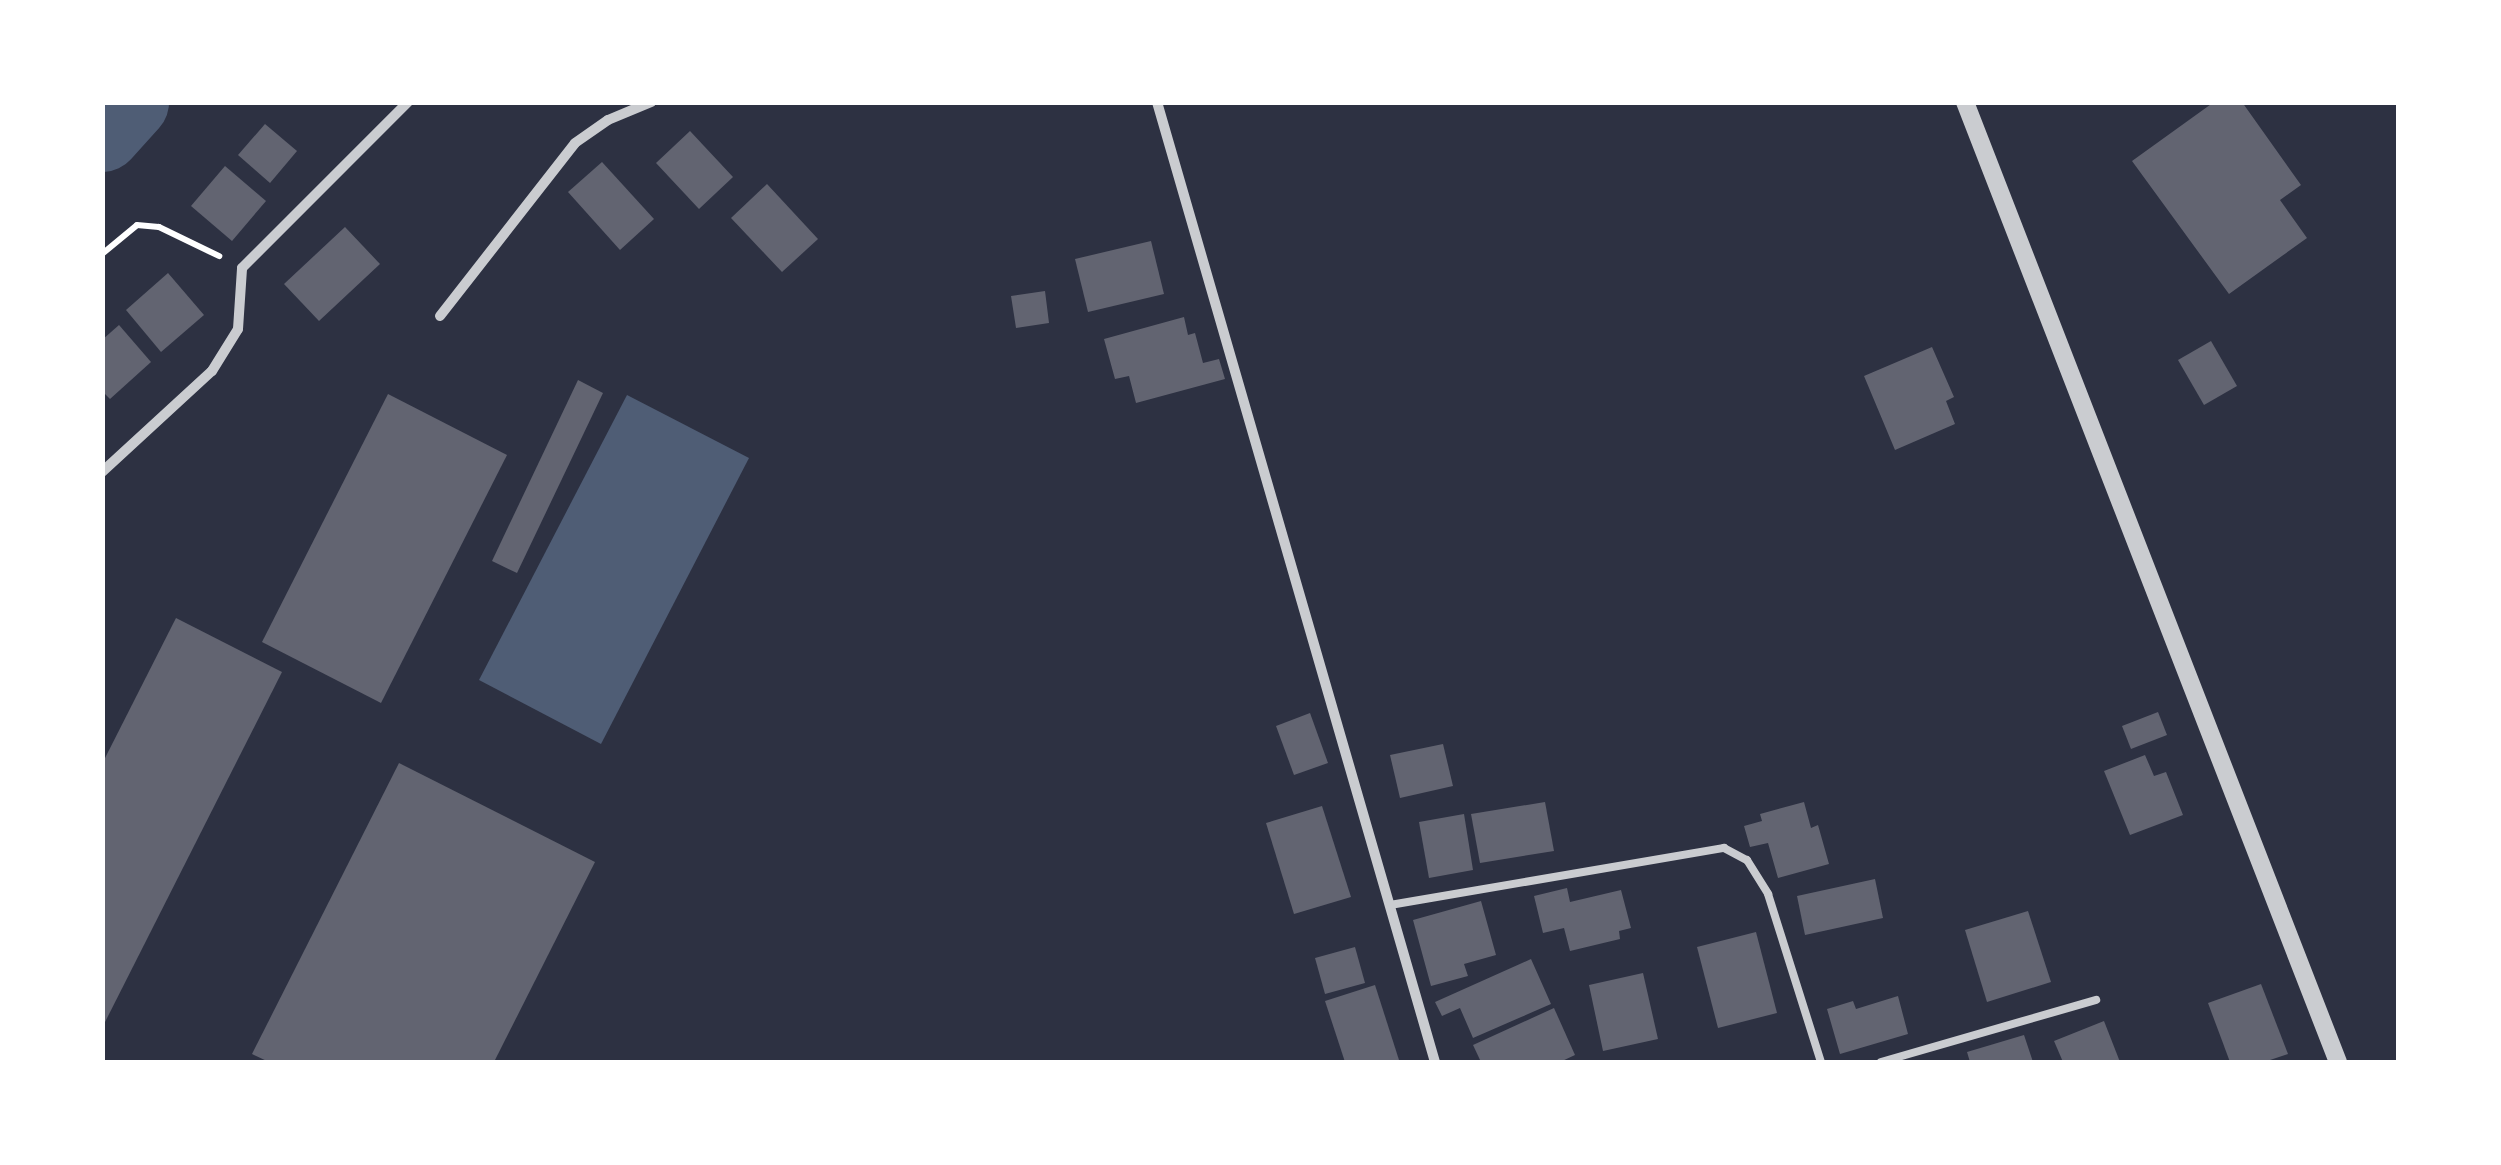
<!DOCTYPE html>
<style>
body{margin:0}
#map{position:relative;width:2501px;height:1165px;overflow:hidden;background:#2d3142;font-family:"PT Sans",sans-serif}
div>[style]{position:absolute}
.water>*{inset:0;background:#4f5d75}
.river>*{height:78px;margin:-39px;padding:0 39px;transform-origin:39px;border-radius:39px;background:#4f5d75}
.building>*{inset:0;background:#626471}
.path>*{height:6px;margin:-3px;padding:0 3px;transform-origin:3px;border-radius:3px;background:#fff}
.service>*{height:8px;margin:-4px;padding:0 4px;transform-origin:4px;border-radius:4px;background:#caccd0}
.minor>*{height:10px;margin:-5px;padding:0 5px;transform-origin:5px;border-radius:5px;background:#caccd0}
.tertiary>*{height:18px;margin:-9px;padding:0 9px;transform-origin:9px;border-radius:9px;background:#caccd0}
span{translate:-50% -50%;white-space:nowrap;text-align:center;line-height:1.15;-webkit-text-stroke:8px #fff;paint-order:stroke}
.frame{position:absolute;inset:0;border:105px solid #fff;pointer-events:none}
</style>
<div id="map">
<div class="water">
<div style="clip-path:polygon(627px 395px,749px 458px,601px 744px,479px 680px)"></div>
</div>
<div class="river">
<div style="left:102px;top:133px;width:42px;rotate:-47.9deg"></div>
</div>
<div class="building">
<div style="clip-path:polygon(2214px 102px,2242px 102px,2301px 185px,2280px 200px,2307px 238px,2229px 294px,2132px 161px)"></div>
<div style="clip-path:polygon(265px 124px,297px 151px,270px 183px,238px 155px)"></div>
<div style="clip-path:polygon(690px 131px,733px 177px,699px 209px,656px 163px)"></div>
<div style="clip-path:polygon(602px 162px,654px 219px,620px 250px,568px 192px)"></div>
<div style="clip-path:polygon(225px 166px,266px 201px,232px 241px,191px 206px)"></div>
<div style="clip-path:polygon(767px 184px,818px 239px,782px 272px,731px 218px)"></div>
<div style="clip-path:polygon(345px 227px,380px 264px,319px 321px,284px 284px)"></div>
<div style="clip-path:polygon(1151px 241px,1164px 294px,1088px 312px,1075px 259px)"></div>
<div style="clip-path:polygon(168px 273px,204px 315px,161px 352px,126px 310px)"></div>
<div style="clip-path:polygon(1045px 291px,1049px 323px,1016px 328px,1011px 296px)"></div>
<div style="clip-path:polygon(1184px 317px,1188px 335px,1195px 333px,1203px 363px,1219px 359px,1225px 379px,1136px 403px,1129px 376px,1115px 379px,1104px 339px)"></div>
<div style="clip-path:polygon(119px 325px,151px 362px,110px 399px,102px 391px,102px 340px)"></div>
<div style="clip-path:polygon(2211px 341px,2237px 386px,2204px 405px,2178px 360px)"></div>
<div style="clip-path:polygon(1932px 347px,1954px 397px,1946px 401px,1955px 424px,1895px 450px,1864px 376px)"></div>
<div style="clip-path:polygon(578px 380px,603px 393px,517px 573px,492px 561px)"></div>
<div style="clip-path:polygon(388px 394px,507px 455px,381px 703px,262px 642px)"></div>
<div style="clip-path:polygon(176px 618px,282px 672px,102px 1028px,102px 764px)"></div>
<div style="clip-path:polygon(2158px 712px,2167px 735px,2131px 749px,2122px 726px)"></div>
<div style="clip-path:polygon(1310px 713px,1328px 763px,1294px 775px,1276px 726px)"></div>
<div style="clip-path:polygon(1443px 744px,1453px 786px,1400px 798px,1390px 755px)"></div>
<div style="clip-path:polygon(2145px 755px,2154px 776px,2166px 772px,2183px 815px,2130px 835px,2104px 771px)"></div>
<div style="clip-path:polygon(399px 763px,595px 862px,494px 1062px,269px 1062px,252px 1054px)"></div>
<div style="clip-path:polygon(1545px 802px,1554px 851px,1480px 863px,1471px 814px)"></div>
<div style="clip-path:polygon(1804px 802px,1811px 828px,1818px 825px,1829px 864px,1778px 878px,1768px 843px,1750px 847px,1744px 826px,1762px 821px,1760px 814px)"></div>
<div style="clip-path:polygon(1322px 806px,1351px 897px,1294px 914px,1266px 823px)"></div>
<div style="clip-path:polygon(1464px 814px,1473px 870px,1429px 878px,1419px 822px)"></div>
<div style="clip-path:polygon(1875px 879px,1883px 918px,1805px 935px,1797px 896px)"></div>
<div style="clip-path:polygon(1567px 888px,1570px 902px,1621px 890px,1631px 928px,1619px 931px,1620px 939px,1570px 951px,1564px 928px,1543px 933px,1534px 896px)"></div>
<div style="clip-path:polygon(1481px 901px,1496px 955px,1464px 964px,1468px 976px,1431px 986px,1413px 920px)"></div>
<div style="clip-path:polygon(2028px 911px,2051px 982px,1987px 1002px,1965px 930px)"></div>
<div style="clip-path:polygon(1756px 932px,1777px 1013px,1718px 1028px,1697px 947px)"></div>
<div style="clip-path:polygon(1355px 947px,1365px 983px,1325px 994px,1315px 958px)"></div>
<div style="clip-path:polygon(1531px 959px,1551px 1004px,1473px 1038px,1460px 1008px,1442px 1016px,1435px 1002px)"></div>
<div style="clip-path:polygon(1643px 973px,1658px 1039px,1603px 1051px,1589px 985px)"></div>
<div style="clip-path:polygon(2261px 984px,2288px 1054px,2264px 1062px,2230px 1062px,2208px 1003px)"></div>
<div style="clip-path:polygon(1375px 985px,1399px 1060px,1345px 1062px,1325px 1001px)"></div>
<div style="clip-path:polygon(1898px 996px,1908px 1034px,1840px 1054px,1827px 1009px,1853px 1001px,1856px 1009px)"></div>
<div style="clip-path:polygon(1554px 1008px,1575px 1055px,1560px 1062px,1481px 1062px,1473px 1045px)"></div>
<div style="clip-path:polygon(2104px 1021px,2120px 1062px,2063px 1062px,2054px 1041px)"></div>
<div style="clip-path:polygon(2024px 1035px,2033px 1062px,1970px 1062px,1967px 1052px)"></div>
</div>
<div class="path">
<div style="left:102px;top:254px;width:45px;rotate:-39.6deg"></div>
<div style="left:137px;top:225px;width:22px;rotate:5deg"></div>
<div style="left:159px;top:227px;width:67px;rotate:25.8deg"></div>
</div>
<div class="service">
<div style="left:1390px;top:905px;width:339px;rotate:-9.7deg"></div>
<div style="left:1724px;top:848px;width:26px;rotate:28deg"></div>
<div style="left:1747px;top:860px;width:40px;rotate:58deg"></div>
<div style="left:1768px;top:894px;width:176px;rotate:72.5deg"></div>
<div style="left:1881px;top:1062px;width:224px;rotate:-16.1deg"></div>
</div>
<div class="minor">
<div style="left:1157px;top:102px;width:999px;rotate:73.85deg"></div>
<div style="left:440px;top:316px;width:219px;rotate:-52deg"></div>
<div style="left:575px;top:143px;width:40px;rotate:-34.9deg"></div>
<div style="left:608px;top:120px;width:47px;rotate:-22.7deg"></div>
<div style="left:102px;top:472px;width:149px;rotate:-42.6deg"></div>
<div style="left:212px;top:371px;width:49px;rotate:-58.2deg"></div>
<div style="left:238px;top:329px;width:61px;rotate:-86.2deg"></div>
<div style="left:242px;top:268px;width:235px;rotate:-45deg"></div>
</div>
<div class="tertiary">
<div style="left:1965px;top:102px;width:1030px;rotate:68.77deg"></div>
</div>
<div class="frame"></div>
</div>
